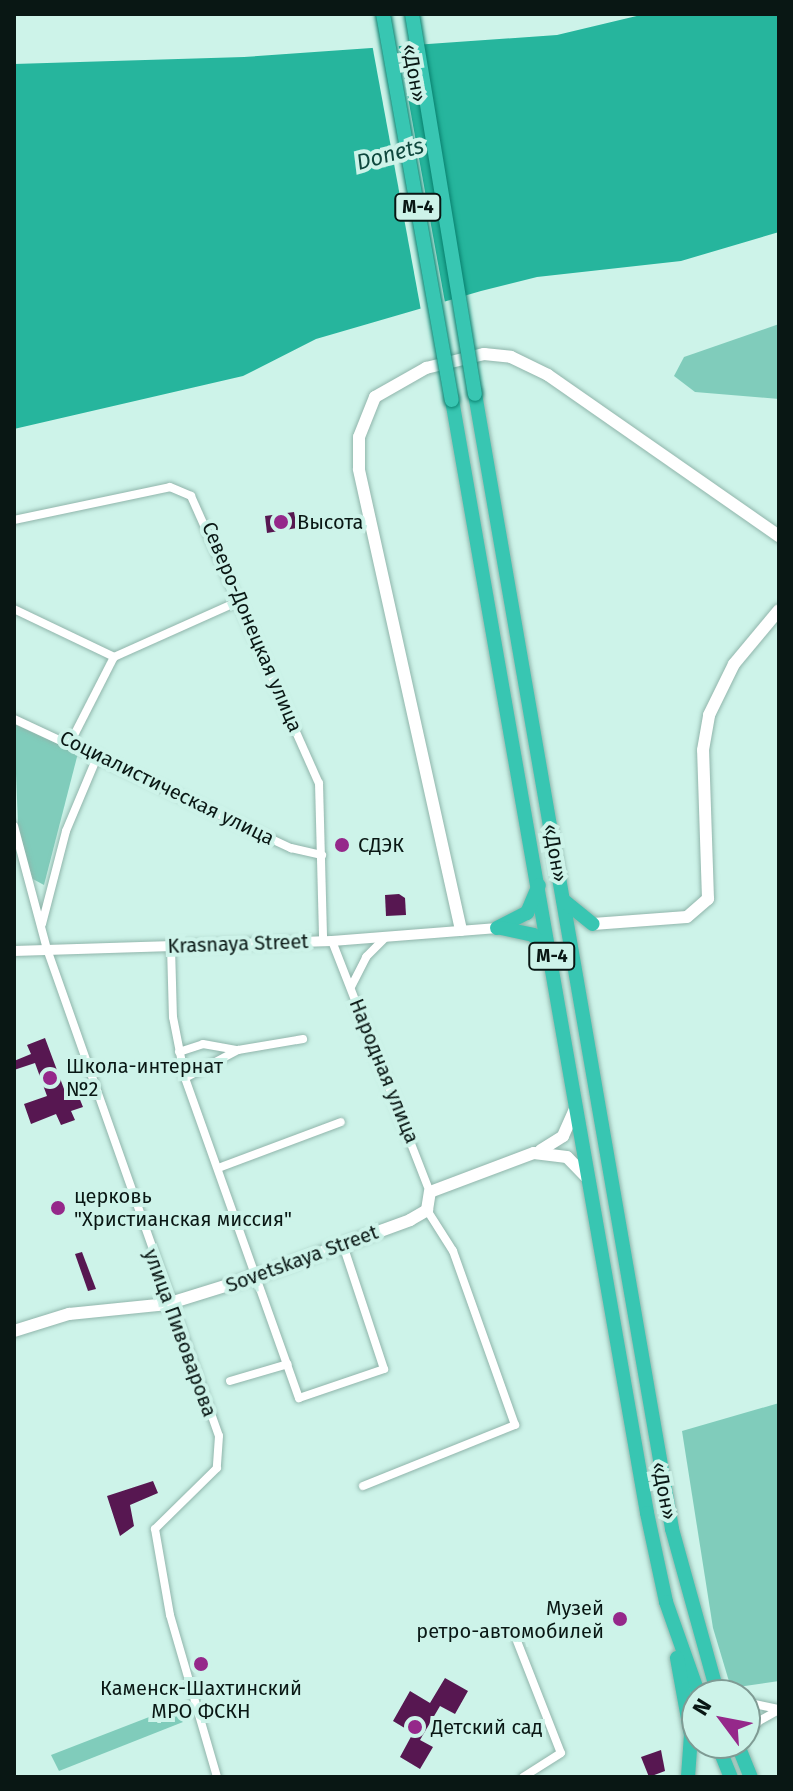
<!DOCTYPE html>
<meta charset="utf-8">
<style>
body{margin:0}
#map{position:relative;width:793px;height:1791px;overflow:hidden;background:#cdf3e9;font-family:"Fira Sans",sans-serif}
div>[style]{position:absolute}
.green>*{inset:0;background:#80ccbb}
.water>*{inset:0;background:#26b59d}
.pier>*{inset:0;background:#cdf3e9}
.building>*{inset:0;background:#571751}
.roads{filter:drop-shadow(0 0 2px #90b5ab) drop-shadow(0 0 2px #90b5ab)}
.minor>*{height:8px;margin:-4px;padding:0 4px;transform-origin:4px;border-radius:4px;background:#fff}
.tertiary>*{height:10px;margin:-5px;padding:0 5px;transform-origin:5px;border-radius:5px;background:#fff}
.secondary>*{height:12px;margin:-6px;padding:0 6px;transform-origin:6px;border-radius:6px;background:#fff}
.trunk>*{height:14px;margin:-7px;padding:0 7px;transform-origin:7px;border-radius:7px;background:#38c6b2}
.bridges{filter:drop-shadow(0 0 2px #08806e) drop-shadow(0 0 2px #08806e)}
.trunk-bridge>*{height:14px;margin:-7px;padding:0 7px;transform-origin:7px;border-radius:7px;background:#38c6b2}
.dots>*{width:22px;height:22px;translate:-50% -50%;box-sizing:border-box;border:4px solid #cdf3e9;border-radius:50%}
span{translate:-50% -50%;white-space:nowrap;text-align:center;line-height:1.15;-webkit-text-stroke:8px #cdf3e9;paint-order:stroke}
.shield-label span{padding:2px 6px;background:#cdf3e9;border:2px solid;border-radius:6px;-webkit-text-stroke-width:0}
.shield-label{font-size:18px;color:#091714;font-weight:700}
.street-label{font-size:20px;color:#091714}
.poi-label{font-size:20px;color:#091714}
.left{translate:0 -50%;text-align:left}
.right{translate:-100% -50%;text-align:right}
.water-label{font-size:22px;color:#0f483e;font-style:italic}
.frame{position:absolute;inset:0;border:16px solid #091714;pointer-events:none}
.north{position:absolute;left:681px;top:1679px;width:80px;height:80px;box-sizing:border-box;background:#cdf3e9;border:2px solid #7f9b94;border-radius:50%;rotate:302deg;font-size:22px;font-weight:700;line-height:32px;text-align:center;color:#091714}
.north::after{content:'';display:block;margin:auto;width:28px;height:36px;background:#95288a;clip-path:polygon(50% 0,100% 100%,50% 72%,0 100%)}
</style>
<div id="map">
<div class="green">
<div style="clip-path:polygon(779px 324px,779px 399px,695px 392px,674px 376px,684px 357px)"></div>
<div style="clip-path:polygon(14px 724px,78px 753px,44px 885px,31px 878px,18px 824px)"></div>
<div style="clip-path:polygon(779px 1403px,779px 1681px,731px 1688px,713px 1628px,682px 1431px)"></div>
<div style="clip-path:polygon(175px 1707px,183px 1722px,59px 1771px,51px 1755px)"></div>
</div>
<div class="water">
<div style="clip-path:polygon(645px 14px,779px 14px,779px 232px,681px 261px,537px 277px,481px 291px,316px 339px,243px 376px,14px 429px,14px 64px,244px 57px,557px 35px)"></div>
</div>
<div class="pier">
<div style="clip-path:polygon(398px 42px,446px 308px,422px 316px,372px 44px)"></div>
</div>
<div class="building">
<div style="clip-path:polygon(294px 512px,297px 528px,267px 533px,265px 516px)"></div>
<div style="clip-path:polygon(399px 894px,405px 898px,406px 915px,386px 916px,385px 895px)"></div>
<div style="clip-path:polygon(45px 1038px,64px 1089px,74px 1085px,83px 1107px,71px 1111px,75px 1120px,61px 1125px,56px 1114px,31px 1124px,24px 1104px,47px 1096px,35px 1063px,14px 1070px,14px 1061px,31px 1054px,27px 1045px)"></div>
<div style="clip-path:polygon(82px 1252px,96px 1289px,88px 1291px,75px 1254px)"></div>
<div style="clip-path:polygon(153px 1481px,158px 1493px,130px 1505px,134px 1526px,120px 1536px,107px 1496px)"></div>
<div style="clip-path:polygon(445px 1678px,468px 1691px,455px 1714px,440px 1706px,420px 1740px,433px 1747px,420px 1769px,400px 1757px,413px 1733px,393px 1721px,410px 1691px,430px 1703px)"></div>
<div style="clip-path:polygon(661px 1750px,665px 1771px,649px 1777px,641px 1757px)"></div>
</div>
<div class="roads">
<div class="minor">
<div style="left:14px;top:520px;width:159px;rotate:-11.9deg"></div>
<div style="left:170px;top:487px;width:23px;rotate:23deg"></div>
<div style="left:191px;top:496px;width:314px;rotate:66deg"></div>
<div style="left:319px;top:783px;width:158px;rotate:88.5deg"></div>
<div style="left:14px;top:609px;width:111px;rotate:25.6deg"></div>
<div style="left:14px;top:719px;width:306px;rotate:25deg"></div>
<div style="left:291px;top:848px;width:32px;rotate:13deg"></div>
<div style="left:71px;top:741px;width:94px;rotate:-62.9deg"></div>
<div style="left:114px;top:657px;width:137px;rotate:-24.1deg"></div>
<div style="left:14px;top:826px;width:127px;rotate:75deg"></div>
<div style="left:47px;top:949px;width:516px;rotate:70.55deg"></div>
<div style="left:219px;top:1436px;width:32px;rotate:94deg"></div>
<div style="left:217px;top:1468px;width:87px;rotate:135.5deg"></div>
<div style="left:155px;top:1529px;width:87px;rotate:80.1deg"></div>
<div style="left:170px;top:1615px;width:169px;rotate:73.8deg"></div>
<div style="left:42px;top:924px;width:96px;rotate:-75.5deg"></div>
<div style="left:66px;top:831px;width:82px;rotate:-67.2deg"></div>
<div style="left:332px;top:941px;width:269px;rotate:68.7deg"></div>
<div style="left:171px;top:947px;width:70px;rotate:88.4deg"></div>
<div style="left:173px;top:1017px;width:62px;rotate:78.9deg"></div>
<div style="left:185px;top:1078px;width:340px;rotate:70.4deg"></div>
<div style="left:299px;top:1398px;width:90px;rotate:-18.8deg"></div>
<div style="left:384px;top:1369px;width:131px;rotate:-108.3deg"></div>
<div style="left:351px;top:987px;width:34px;rotate:-63deg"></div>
<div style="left:366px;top:957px;width:28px;rotate:-45deg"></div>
<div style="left:179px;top:1052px;width:25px;rotate:-18deg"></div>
<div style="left:203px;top:1044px;width:35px;rotate:10deg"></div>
<div style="left:185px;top:1078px;width:60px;rotate:-27.8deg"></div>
<div style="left:238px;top:1050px;width:66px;rotate:-9.6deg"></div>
<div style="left:218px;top:1168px;width:131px;rotate:-20.5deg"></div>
<div style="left:230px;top:1381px;width:60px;rotate:-16.3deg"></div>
<div style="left:363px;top:1486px;width:164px;rotate:-21.9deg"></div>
<div style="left:515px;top:1425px;width:185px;rotate:-109.6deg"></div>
<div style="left:453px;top:1251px;width:49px;rotate:-122.4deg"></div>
<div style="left:517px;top:1641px;width:120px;rotate:68.6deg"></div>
<div style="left:561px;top:1753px;width:45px;rotate:147.7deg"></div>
<div style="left:745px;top:1702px;width:35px;rotate:12deg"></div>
<div style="left:745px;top:1740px;width:24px;rotate:-54deg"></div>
<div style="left:759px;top:1721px;width:23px;rotate:-29deg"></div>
</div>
<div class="tertiary">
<div style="left:14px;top:951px;width:318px;rotate:-1.8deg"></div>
<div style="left:332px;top:941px;width:166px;rotate:-4.5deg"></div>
</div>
<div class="secondary">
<div style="left:593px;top:924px;width:94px;rotate:-4.3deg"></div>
<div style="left:687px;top:917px;width:28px;rotate:-41deg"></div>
<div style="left:708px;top:899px;width:149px;rotate:-91.9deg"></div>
<div style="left:703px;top:750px;width:36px;rotate:-80deg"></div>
<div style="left:709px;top:715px;width:57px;rotate:-63.9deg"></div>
<div style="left:734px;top:664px;width:70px;rotate:-50.2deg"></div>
<div style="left:461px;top:930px;width:472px;rotate:-102.5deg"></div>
<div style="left:359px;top:469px;width:32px;rotate:-90deg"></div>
<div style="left:359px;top:437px;width:43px;rotate:-68.2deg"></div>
<div style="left:375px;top:397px;width:59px;rotate:-29.6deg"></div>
<div style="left:426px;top:368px;width:60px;rotate:-13.6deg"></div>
<div style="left:484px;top:354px;width:27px;rotate:6deg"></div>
<div style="left:511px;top:357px;width:41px;rotate:25.9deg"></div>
<div style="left:548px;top:375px;width:282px;rotate:34.9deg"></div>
<div style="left:541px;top:1150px;width:26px;rotate:-32deg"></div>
<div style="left:563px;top:1136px;width:32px;rotate:-66deg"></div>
<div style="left:14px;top:1331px;width:58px;rotate:-17.2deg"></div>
<div style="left:69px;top:1314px;width:99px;rotate:-5.8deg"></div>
<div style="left:167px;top:1304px;width:97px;rotate:-17.3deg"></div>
<div style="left:260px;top:1275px;width:160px;rotate:-20.1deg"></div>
<div style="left:410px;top:1220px;width:20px;rotate:-30deg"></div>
<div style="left:427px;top:1210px;width:18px;rotate:-81deg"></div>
<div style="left:430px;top:1192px;width:111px;rotate:-20.6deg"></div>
<div style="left:534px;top:1153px;width:33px;rotate:7deg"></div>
<div style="left:567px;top:1157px;width:30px;rotate:46deg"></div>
</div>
<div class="trunk">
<div style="left:475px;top:394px;width:1152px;rotate:80.15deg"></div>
<div style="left:672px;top:1529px;width:172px;rotate:74.5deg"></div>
<div style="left:452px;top:400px;width:1130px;rotate:80.06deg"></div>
<div style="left:647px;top:1513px;width:91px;rotate:77.9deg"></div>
<div style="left:666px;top:1602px;width:99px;rotate:70.5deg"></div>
<div style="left:563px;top:900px;width:38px;rotate:39deg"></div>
<div style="left:497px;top:928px;width:34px;rotate:-27deg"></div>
<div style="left:527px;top:913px;width:30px;rotate:-67deg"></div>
<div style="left:501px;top:928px;width:33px;rotate:12deg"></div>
<div style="left:533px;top:935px;width:26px;rotate:47deg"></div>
<div style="left:677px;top:1658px;width:78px;rotate:79.7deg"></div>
<div style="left:691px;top:1735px;width:42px;rotate:94.1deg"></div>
<div style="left:717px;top:1743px;width:37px;rotate:68deg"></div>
<div style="left:737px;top:1743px;width:37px;rotate:68deg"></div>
</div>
</div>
<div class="bridges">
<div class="trunk-bridge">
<div style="left:383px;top:14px;width:392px;rotate:79.9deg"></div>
<div style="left:412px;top:14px;width:385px;rotate:80.6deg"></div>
</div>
</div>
<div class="dots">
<div style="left:281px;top:522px;background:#95288a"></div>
<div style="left:342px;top:845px;background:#95288a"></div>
<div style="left:50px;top:1078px;background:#95288a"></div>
<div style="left:58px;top:1208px;background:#95288a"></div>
<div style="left:620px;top:1619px;background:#95288a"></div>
<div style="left:201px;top:1664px;background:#95288a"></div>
<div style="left:415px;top:1727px;background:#95288a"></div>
</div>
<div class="shield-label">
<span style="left:418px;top:207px">М-4</span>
<span style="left:552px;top:956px">М-4</span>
</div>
<div class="street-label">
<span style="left:414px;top:73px;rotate:80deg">«Дон»</span>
<span style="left:252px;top:627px;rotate:67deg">Северо-Донецкая улица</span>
<span style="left:167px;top:788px;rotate:26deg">Социалистическая улица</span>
<span style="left:555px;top:853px;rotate:80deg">«Дон»</span>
<span style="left:238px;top:944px;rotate:-2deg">Krasnaya Street</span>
<span style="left:384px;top:1071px;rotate:68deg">Народная улица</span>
<span style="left:302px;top:1259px;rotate:-20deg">Sovetskaya Street</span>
<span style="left:180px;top:1333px;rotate:70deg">улица Пивоварова</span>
<span style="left:664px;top:1491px;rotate:79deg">«Дон»</span>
</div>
<div class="poi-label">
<span class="left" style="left:297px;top:522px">Высота</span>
<span class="left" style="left:358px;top:845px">СДЭК</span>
<span class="left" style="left:66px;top:1078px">Школа-интернат<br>№2</span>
<span class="left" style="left:74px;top:1208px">церковь<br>"Христианская миссия"</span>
<span class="right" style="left:604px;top:1620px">Музей<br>ретро-автомобилей</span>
<span style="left:201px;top:1700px">Каменск-Шахтинский<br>МРО ФСКН</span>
<span class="left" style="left:431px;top:1727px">Детский сад</span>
</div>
<div class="water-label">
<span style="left:390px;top:154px;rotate:-15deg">Donets</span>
</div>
<div class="frame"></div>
<div class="north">N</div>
</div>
